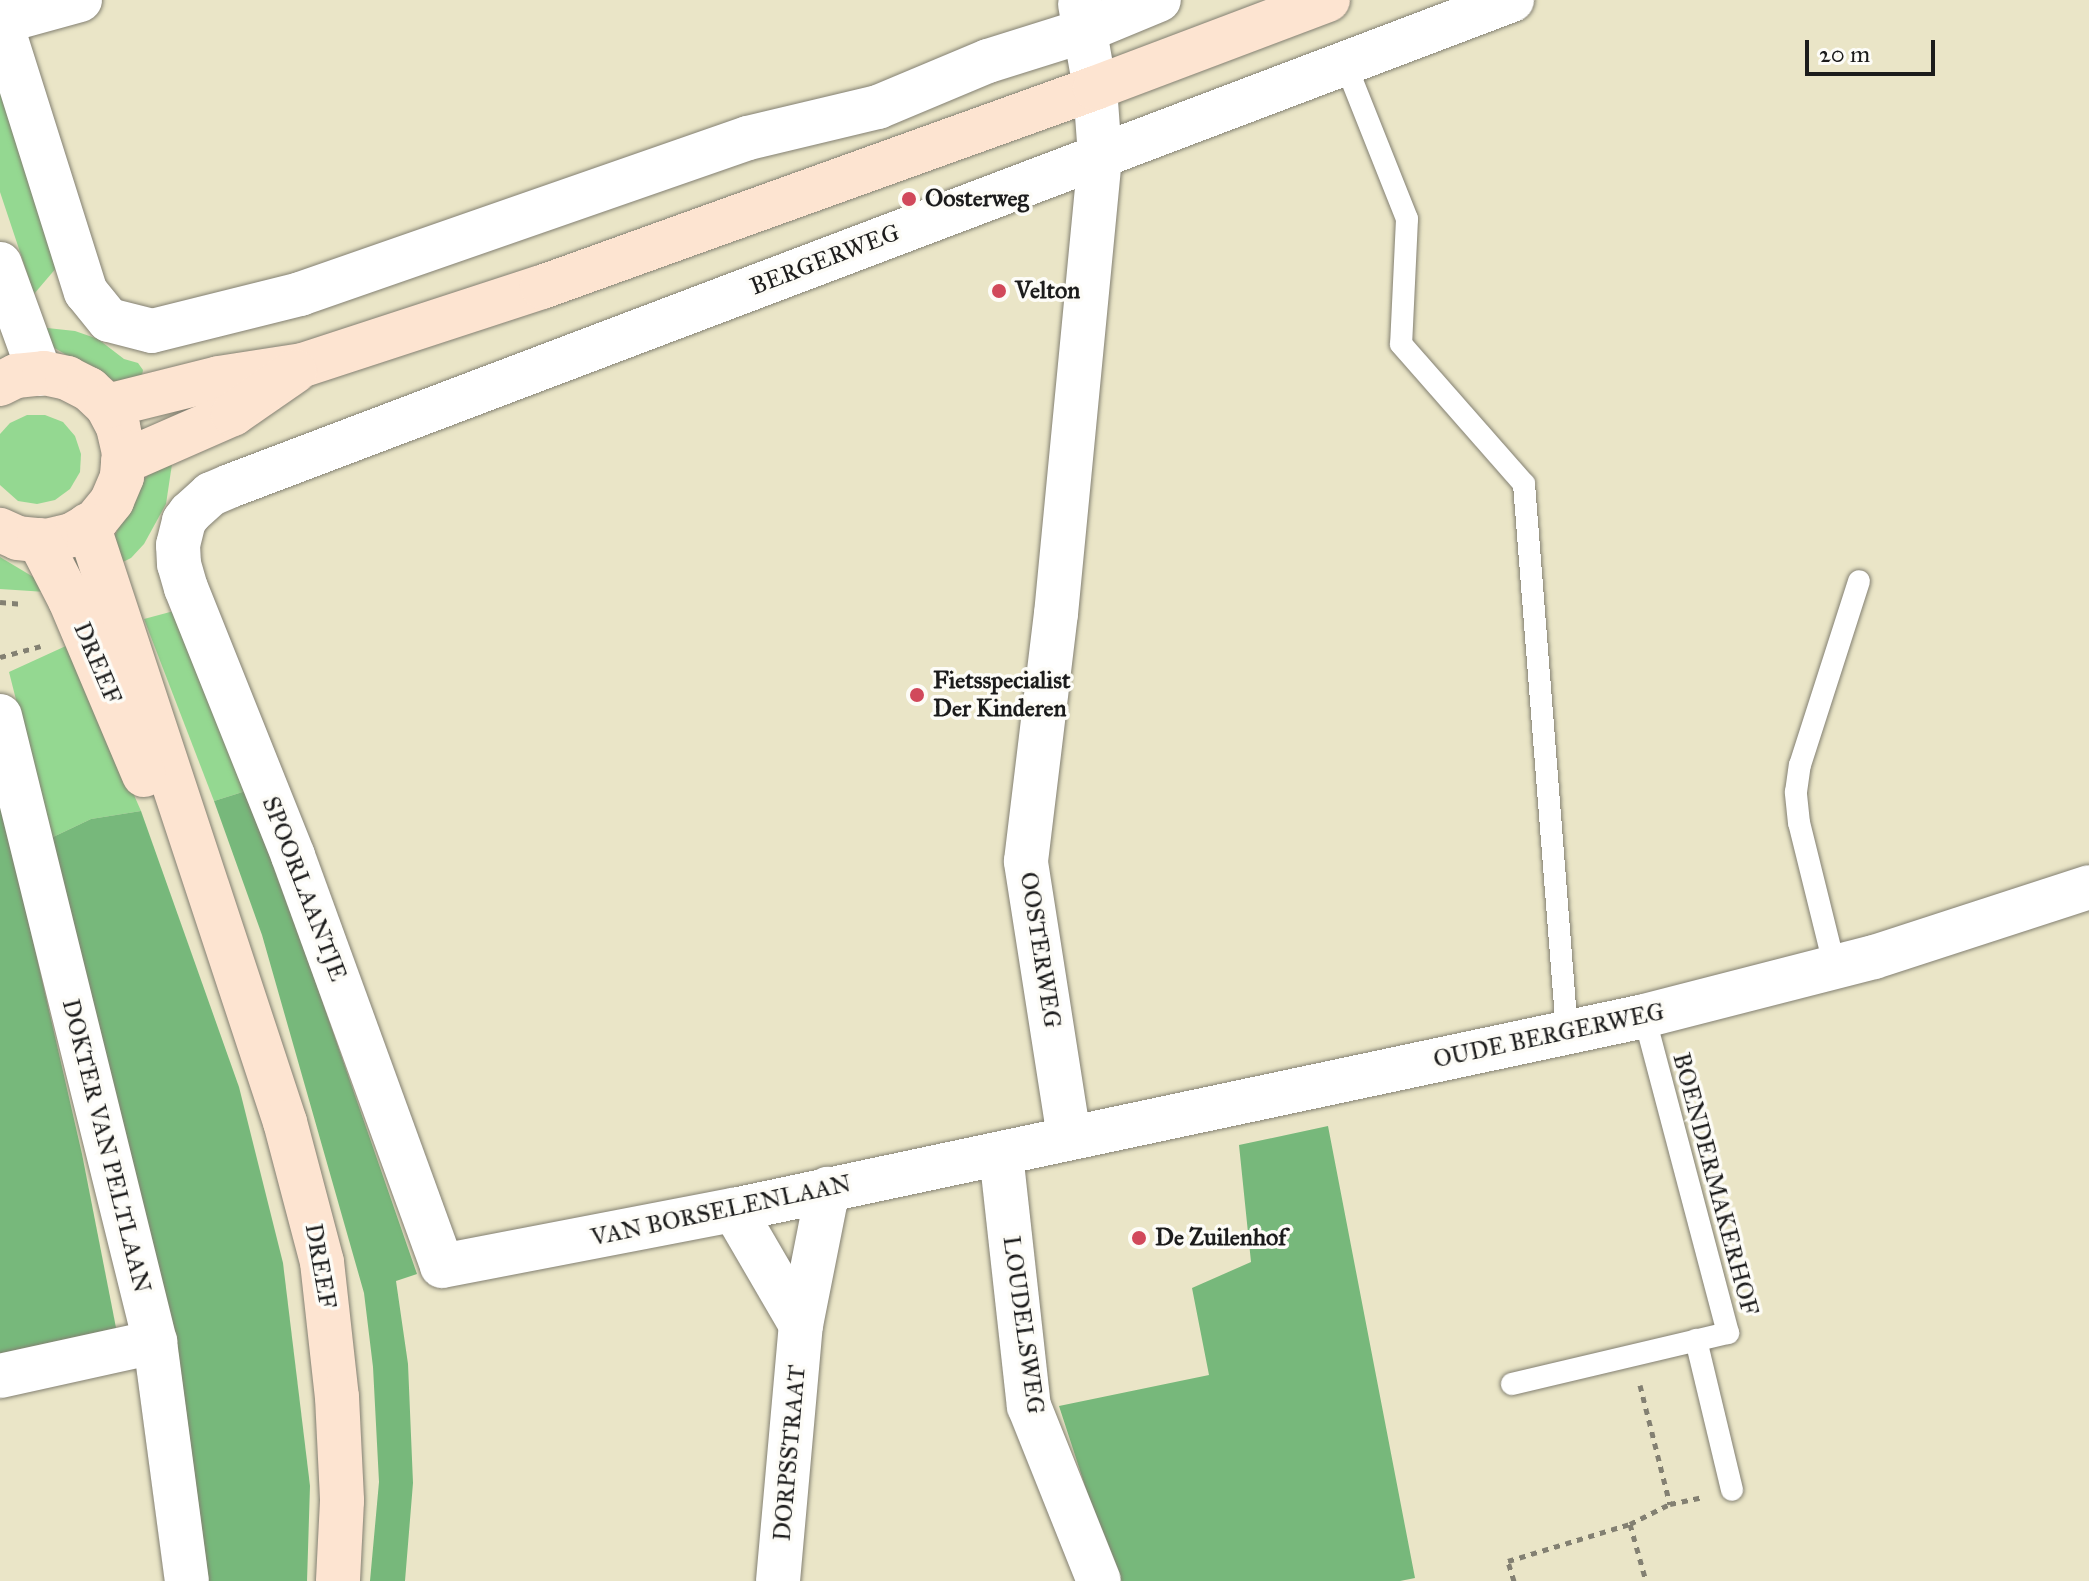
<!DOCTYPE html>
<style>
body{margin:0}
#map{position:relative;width:2089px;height:1581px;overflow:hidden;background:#eae5c7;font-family:"IM FELL Great Primer",serif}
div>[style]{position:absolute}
.green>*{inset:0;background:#94d891}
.forest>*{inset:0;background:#77b87b}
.path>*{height:5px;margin-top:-2.5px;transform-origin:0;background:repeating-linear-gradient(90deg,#838072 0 6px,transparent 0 12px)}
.roads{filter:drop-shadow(0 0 2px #838072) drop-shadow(0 0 2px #838072)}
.service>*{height:22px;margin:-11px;padding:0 11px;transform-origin:11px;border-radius:11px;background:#fff}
.minor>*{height:44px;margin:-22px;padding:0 22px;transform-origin:22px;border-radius:22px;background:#fff}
.tertiary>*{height:44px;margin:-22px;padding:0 22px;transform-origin:22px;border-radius:22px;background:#fff}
.secondary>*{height:44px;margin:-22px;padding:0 22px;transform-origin:22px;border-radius:22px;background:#fde4d1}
.dots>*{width:22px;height:22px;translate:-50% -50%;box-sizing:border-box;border:4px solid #fdfcf7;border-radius:50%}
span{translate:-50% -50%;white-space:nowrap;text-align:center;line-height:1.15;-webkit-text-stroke:7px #fdfcf7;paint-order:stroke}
.poi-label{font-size:24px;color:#1c1c1c;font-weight:700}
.left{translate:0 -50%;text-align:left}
.street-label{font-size:24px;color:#1c1c1c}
.scale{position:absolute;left:1805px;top:40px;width:130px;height:36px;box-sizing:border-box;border:4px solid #1c1c1c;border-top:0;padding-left:10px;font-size:24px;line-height:28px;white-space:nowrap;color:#1c1c1c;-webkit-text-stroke:6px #fdfcf7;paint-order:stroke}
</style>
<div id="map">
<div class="green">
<div style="clip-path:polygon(0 53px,63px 260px,34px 294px,0 192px)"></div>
<div style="clip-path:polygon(38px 327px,75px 331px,98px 339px,124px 359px,138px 363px,143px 370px,141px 381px,122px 384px,108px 379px,51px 346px)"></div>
<div style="clip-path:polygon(27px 415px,45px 415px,63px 422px,75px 436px,81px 454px,80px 472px,70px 489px,55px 500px,37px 504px,18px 501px,0 485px,0 434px,10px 423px)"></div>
<div style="clip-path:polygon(169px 456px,172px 464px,166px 504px,144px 544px,131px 558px,117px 565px,113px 539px,143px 480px)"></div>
<div style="clip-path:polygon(0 557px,35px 578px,46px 592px,0 589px)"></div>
<div style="clip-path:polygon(185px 608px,249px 790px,214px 801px,144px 619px)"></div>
<div style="clip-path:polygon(68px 645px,141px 811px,91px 819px,51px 838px,9px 672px)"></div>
</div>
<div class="forest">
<div style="clip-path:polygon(249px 790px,417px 1274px,396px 1281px,408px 1364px,413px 1483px,405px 1581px,370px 1581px,379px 1482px,373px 1367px,364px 1293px,262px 935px,214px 801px)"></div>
<div style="clip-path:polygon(0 797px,82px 1154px,119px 1343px,0 1369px)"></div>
<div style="clip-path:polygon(141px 811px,239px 1087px,283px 1263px,310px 1486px,307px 1581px,208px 1581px,51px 838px,91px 819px)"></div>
<div style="clip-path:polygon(1328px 1126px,1415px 1578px,1400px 1581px,1116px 1581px,1059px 1406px,1209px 1375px,1192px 1288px,1251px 1262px,1239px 1145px)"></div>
</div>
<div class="path">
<div style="left:0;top:602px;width:23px;rotate:5deg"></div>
<div style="left:0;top:657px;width:42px;rotate:-15deg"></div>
<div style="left:1640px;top:1385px;width:123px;rotate:75.9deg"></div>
<div style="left:1630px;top:1524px;width:59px;rotate:74.3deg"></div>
<div style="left:1514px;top:1581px;width:21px;rotate:-107deg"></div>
<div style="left:1508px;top:1561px;width:127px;rotate:-16.9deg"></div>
<div style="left:1630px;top:1524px;width:45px;rotate:-26.6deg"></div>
<div style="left:1670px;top:1504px;width:34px;rotate:-12deg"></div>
</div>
<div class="roads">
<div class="service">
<div style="left:1345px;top:63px;width:168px;rotate:68.3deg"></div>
<div style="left:1407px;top:219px;width:125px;rotate:92.7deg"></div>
<div style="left:1401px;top:344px;width:186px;rotate:48.7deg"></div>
<div style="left:1524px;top:484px;width:550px;rotate:85.51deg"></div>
<div style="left:1835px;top:968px;width:149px;rotate:-103.9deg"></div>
<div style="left:1799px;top:823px;width:31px;rotate:-96deg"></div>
<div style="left:1796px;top:792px;width:27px;rotate:-82deg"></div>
<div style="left:1800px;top:765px;width:193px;rotate:-72.2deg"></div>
<div style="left:1696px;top:1340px;width:154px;rotate:76.5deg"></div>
<div style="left:1512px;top:1384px;width:222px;rotate:-13.3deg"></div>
<div style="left:1728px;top:1333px;width:328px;rotate:-104.8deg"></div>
</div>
<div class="minor">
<div style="left:1512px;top:0;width:1371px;rotate:159.24deg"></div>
<div style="left:230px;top:486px;width:21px;rotate:157deg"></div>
<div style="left:211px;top:494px;width:28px;rotate:138deg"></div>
<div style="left:190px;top:513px;width:10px;rotate:127deg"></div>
<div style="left:184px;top:521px;width:25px;rotate:104deg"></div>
<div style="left:178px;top:545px;width:19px;rotate:87deg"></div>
<div style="left:179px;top:564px;width:25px;rotate:74deg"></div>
<div style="left:186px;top:588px;width:289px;rotate:68.2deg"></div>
<div style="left:293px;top:856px;width:436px;rotate:70deg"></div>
<div style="left:442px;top:1266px;width:297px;rotate:-10.9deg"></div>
<div style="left:734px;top:1210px;width:930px;rotate:-12.03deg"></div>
<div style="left:1644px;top:1016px;width:237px;rotate:-14.4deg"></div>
<div style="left:1874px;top:957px;width:226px;rotate:-18deg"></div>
<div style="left:0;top:20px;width:285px;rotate:72.5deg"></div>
<div style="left:86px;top:292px;width:36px;rotate:51deg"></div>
<div style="left:109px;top:320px;width:44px;rotate:14.3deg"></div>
<div style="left:152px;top:331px;width:153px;rotate:-14deg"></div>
<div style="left:300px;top:294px;width:474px;rotate:-19.2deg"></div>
<div style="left:748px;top:138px;width:134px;rotate:-13.4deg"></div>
<div style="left:878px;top:107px;width:119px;rotate:-22.7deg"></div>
<div style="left:988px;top:61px;width:101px;rotate:-17.4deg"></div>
<div style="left:1084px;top:31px;width:81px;rotate:-22.5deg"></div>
<div style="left:0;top:22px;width:83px;rotate:-15.4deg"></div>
<div style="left:0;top:716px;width:645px;rotate:76.09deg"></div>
<div style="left:155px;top:1342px;width:241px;rotate:82.4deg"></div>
<div style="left:1069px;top:1137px;width:279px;rotate:-98.9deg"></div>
<div style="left:1026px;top:861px;width:249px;rotate:-83.1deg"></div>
<div style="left:1056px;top:614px;width:460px;rotate:-84.5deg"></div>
<div style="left:1100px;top:156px;width:68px;rotate:-94.2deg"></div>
<div style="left:1095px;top:88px;width:85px;rotate:-100.1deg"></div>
<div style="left:1001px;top:1154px;width:254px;rotate:83.7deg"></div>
<div style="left:1029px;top:1406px;width:188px;rotate:68.2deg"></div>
<div style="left:734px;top:1210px;width:133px;rotate:59.8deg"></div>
<div style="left:0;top:1376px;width:159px;rotate:-12.4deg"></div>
<div style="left:778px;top:1581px;width:257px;rotate:-84.9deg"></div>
<div style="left:801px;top:1325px;width:139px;rotate:-78.8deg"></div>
</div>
<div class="tertiary">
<div style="left:0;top:264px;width:117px;rotate:70deg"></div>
</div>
<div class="secondary">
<div style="left:0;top:384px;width:18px;rotate:-27deg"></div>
<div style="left:16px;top:376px;width:28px;rotate:-6deg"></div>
<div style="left:44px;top:373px;width:24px;rotate:12deg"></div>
<div style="left:67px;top:378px;width:25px;rotate:27deg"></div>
<div style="left:89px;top:389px;width:25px;rotate:43deg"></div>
<div style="left:107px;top:406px;width:24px;rotate:62deg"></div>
<div style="left:118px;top:427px;width:26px;rotate:77deg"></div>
<div style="left:124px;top:452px;width:25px;rotate:95deg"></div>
<div style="left:122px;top:477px;width:26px;rotate:113deg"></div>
<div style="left:112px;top:501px;width:26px;rotate:129deg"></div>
<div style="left:96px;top:521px;width:28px;rotate:150deg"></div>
<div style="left:72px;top:535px;width:27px;rotate:167deg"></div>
<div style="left:46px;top:541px;width:28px;rotate:-174deg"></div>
<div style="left:18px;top:538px;width:20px;rotate:-156deg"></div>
<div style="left:107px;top:406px;width:115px;rotate:-14deg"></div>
<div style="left:219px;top:378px;width:85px;rotate:-8.8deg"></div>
<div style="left:303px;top:365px;width:251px;rotate:-18.1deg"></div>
<div style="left:542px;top:287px;width:588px;rotate:-19.79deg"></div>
<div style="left:1095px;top:88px;width:249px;rotate:-20.7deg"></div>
<div style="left:123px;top:462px;width:120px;rotate:-23.6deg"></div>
<div style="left:233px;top:414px;width:75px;rotate:-34.7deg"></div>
<div style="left:88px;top:525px;width:629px;rotate:71.74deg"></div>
<div style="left:285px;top:1122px;width:145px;rotate:75.2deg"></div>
<div style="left:322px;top:1262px;width:136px;rotate:83.7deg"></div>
<div style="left:337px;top:1397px;width:104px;rotate:87.2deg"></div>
<div style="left:342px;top:1501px;width:80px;rotate:92.9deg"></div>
<div style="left:39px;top:540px;width:68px;rotate:62.7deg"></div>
<div style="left:70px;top:600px;width:190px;rotate:67.1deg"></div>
</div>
</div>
<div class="dots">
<div style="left:909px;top:199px;background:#d1495b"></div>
<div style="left:999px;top:291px;background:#d1495b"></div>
<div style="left:917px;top:695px;background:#d1495b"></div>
<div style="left:1139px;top:1238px;background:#d1495b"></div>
</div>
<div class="poi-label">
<span class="left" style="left:925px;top:199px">Oosterweg</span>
<span class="left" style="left:1015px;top:291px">Velton</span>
<span class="left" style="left:933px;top:695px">Fietsspecialist<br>Der Kinderen</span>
<span class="left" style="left:1155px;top:1238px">De Zuilenhof</span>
</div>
<div class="street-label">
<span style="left:825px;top:260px;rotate:-21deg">BERGERWEG</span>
<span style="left:97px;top:663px;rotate:67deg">DREEF</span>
<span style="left:304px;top:889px;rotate:69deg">SPOORLAANTJE</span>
<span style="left:1040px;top:950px;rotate:81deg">OOSTERWEG</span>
<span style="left:1549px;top:1036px;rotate:-12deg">OUDE BERGERWEG</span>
<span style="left:106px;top:1146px;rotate:76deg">DOKTER VAN PELTLAAN</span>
<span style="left:1715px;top:1184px;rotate:75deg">BOENDERMAKERHOF</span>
<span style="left:721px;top:1211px;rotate:-12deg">VAN BORSELENLAAN</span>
<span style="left:320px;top:1266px;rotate:80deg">DREEF</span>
<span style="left:1023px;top:1325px;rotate:82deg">LOUDELSWEG</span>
<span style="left:790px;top:1453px;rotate:-85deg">DORPSSTRAAT</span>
</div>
<div class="scale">20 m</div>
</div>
